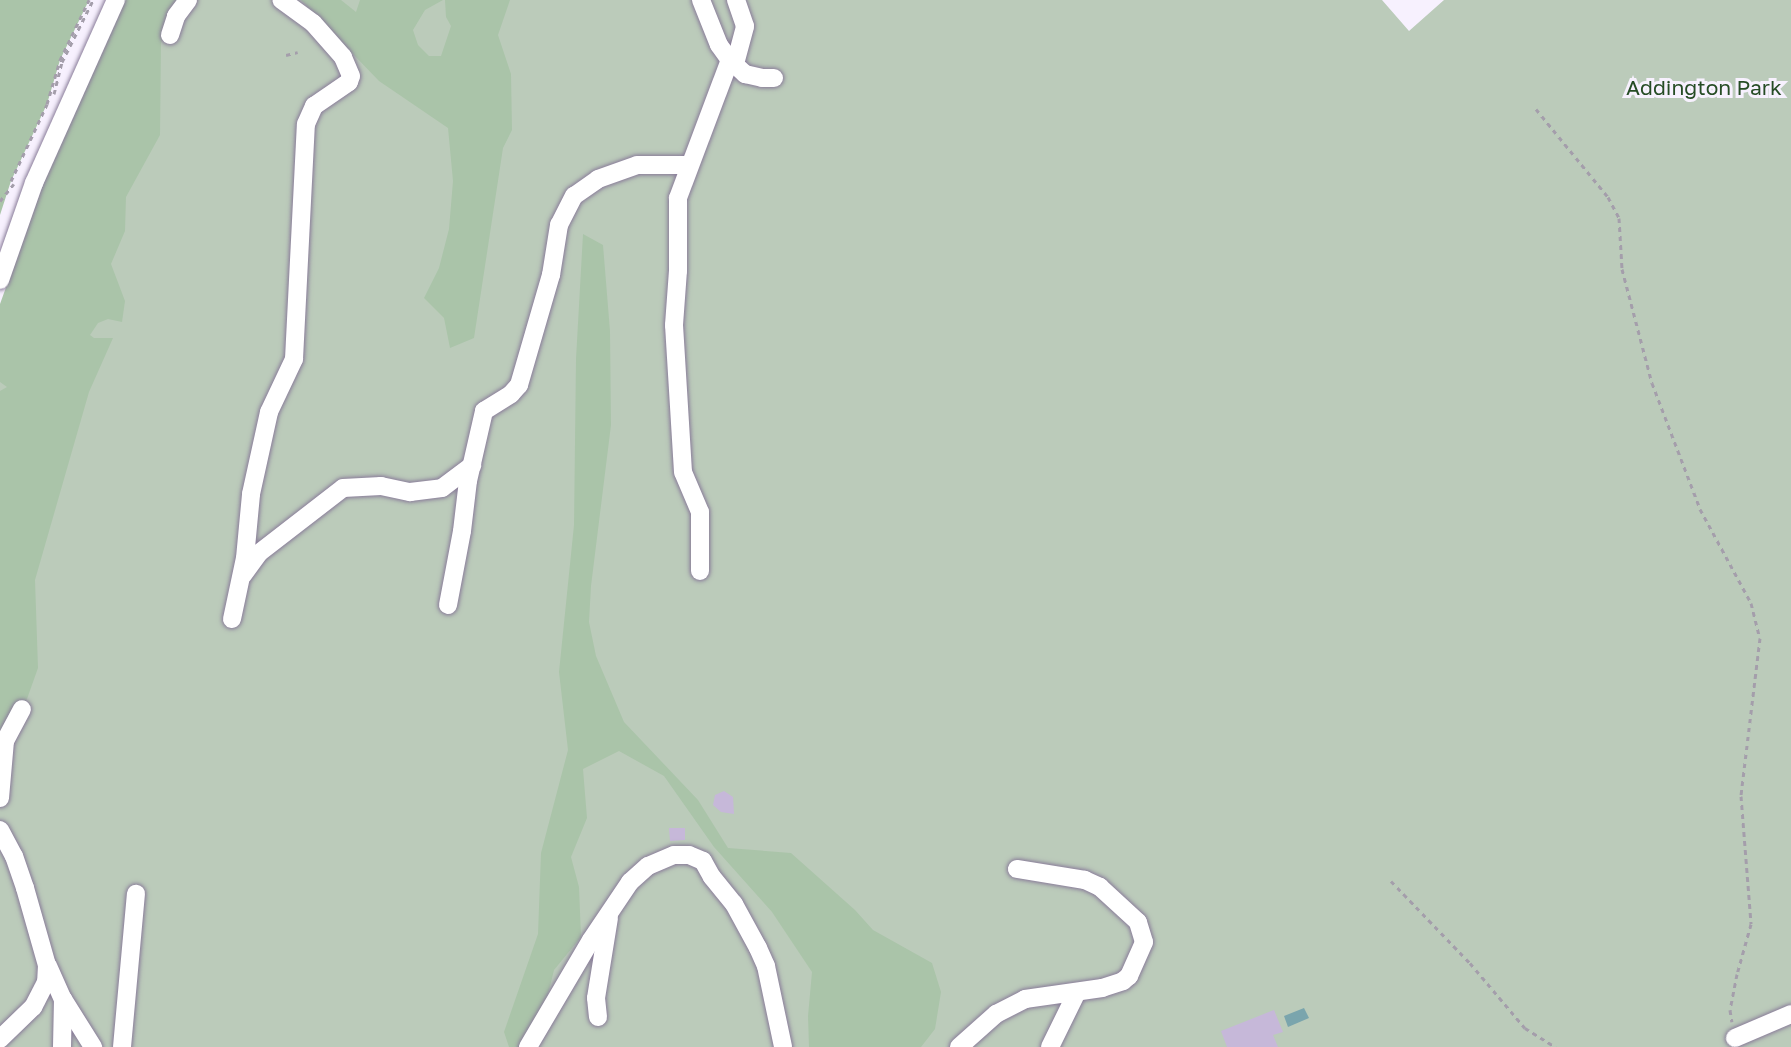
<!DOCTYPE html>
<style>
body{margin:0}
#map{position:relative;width:1791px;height:1047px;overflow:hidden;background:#f7f1fe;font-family:"Golos Text",sans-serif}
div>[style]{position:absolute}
.green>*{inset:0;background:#bbcbba}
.forest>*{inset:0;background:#aac4a9}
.water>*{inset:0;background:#7aa5ad}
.building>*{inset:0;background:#c6b8d9}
.path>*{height:3px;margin-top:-1.5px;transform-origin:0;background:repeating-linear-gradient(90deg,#a49eab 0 4.5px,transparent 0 9px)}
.roads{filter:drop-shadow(0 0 2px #897c99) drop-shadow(0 0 2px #897c99)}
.minor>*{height:18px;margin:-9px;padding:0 9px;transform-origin:9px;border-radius:9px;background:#fff}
span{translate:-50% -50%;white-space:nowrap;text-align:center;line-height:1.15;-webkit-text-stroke:6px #f7f1fe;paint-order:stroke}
.park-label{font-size:21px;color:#264c25}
</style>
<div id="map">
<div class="green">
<div style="clip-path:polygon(143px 0,1382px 0,1409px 31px,1444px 0,1791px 0,1791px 1047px,0 1047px,0 349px)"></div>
</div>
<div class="forest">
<div style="clip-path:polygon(0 0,89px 0,60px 60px,47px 104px,11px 181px,0 215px)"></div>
<div style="clip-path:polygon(124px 0,178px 0,161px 43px,160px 135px,126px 197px,125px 231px,111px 264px,125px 301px,122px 322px,108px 319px,98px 323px,90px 335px,94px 338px,113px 338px,89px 392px,35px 580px,38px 668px,12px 741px,0 793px,0 391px,7px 387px,0 382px,0 304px,54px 154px)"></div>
<div style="clip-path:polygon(301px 0,341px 0,356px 12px,360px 0,443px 0,425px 10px,413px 30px,418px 45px,429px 56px,441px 56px,451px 26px,446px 17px,445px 0,510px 0,498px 35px,511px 74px,512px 130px,503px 148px,474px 338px,450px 348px,444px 318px,424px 298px,439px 268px,449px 229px,453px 181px,448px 128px,379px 81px)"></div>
<div style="clip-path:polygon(583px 234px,603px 245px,610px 331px,611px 425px,591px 586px,589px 622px,596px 656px,624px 722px,698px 800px,728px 848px,791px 853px,855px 910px,873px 930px,932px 963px,941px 992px,935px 1029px,921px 1047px,809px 1047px,808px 1016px,812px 972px,772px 912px,714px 847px,664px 776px,619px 751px,583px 769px,587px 818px,571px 857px,579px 887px,581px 937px,554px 970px,537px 1039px,529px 1047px,509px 1047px,504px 1032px,538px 934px,541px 853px,568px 750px,559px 672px,574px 525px,576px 359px)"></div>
</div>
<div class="water">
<div style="clip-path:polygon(1304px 1008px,1309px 1018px,1288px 1027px,1284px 1016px)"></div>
</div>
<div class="building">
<div style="clip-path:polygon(724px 791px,733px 797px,734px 814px,721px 812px,713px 805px,715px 795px)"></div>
<div style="clip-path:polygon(669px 828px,685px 828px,685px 840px,670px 841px)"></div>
<div style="clip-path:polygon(1274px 1010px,1283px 1032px,1273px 1035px,1278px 1047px,1227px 1047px,1221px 1031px)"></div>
</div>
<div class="path">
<div style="left:286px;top:55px;width:12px;rotate:-14deg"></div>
<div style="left:54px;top:94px;width:33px;rotate:-76deg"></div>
<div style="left:62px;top:62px;width:69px;rotate:-63.4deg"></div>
<div style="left:1536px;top:109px;width:114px;rotate:50.7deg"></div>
<div style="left:1608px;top:197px;width:24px;rotate:62deg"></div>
<div style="left:1619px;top:218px;width:51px;rotate:86.6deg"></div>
<div style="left:1622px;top:269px;width:118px;rotate:75.3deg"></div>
<div style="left:1652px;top:383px;width:135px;rotate:69.1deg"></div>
<div style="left:1700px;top:509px;width:107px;rotate:61.5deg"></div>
<div style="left:1751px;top:603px;width:36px;rotate:76deg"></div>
<div style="left:1760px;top:638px;width:159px;rotate:96.9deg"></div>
<div style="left:1741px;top:796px;width:128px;rotate:85.5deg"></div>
<div style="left:1751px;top:924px;width:52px;rotate:105.6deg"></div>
<div style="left:1737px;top:974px;width:37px;rotate:101deg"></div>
<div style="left:1730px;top:1010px;width:12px;rotate:81deg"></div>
<div style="left:11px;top:181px;width:85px;rotate:-64.9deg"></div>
<div style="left:47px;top:104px;width:46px;rotate:-73.5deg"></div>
<div style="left:60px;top:60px;width:67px;rotate:-64.2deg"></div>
<div style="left:0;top:201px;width:22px;rotate:-51deg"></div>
<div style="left:1391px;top:881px;width:114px;rotate:46.1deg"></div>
<div style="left:1470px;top:963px;width:85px;rotate:49.8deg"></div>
<div style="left:1525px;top:1028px;width:36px;rotate:32deg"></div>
</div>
<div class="roads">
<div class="minor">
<div style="left:701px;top:0;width:48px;rotate:68.2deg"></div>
<div style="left:719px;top:45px;width:19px;rotate:54deg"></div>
<div style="left:730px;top:60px;width:21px;rotate:43deg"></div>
<div style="left:745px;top:74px;width:17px;rotate:13deg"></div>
<div style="left:762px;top:78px;width:12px"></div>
<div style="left:170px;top:35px;width:20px;rotate:-72deg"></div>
<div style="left:176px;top:16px;width:20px;rotate:-53deg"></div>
<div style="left:735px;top:64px;width:39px;rotate:-75deg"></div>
<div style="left:745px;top:26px;width:28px;rotate:-109deg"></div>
<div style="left:0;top:280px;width:103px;rotate:-70.7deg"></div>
<div style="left:34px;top:183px;width:201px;rotate:-65.9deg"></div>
<div style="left:700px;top:571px;width:59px;rotate:-90deg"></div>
<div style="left:700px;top:512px;width:43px;rotate:-113deg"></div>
<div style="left:683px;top:472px;width:147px;rotate:-93.5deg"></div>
<div style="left:674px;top:325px;width:54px;rotate:-85.8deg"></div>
<div style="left:678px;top:271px;width:73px;rotate:-90deg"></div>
<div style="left:678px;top:198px;width:147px;rotate:-69.4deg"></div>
<div style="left:243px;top:575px;width:27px;rotate:-54deg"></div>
<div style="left:259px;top:553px;width:106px;rotate:-37.7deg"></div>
<div style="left:343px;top:488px;width:38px;rotate:-3deg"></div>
<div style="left:381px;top:486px;width:30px;rotate:12deg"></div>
<div style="left:410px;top:492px;width:32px;rotate:-7deg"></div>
<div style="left:442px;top:488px;width:38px;rotate:-37deg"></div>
<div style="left:448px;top:605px;width:75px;rotate:-79.3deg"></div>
<div style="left:462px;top:531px;width:50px;rotate:-83.2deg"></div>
<div style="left:468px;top:481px;width:72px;rotate:-77.1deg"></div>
<div style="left:484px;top:411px;width:32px;rotate:-32deg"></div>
<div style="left:511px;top:394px;width:12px;rotate:-48deg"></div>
<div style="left:519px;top:385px;width:115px;rotate:-73.8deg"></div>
<div style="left:551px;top:275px;width:51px;rotate:-80.9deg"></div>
<div style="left:559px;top:225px;width:33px;rotate:-63deg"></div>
<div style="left:574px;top:196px;width:29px;rotate:-35deg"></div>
<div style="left:598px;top:179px;width:41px;rotate:-19.7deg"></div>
<div style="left:637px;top:165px;width:52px"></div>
<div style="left:232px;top:619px;width:62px;rotate:-78deg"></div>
<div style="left:245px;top:558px;width:64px;rotate:-84.6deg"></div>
<div style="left:251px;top:494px;width:84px;rotate:-77.6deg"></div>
<div style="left:269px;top:412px;width:59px;rotate:-64.7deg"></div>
<div style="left:294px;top:359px;width:235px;rotate:-87.1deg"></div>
<div style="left:306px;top:124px;width:20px;rotate:-66deg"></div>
<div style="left:314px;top:106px;width:42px;rotate:-34.4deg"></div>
<div style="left:349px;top:82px;width:6px;rotate:-72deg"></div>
<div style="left:351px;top:76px;width:21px;rotate:-113deg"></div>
<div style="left:343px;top:57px;width:45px;rotate:-131.4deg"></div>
<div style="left:313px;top:23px;width:39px;rotate:-144deg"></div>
<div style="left:0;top:798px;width:57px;rotate:-85deg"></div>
<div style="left:5px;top:741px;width:36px;rotate:-62deg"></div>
<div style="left:0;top:830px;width:30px;rotate:62deg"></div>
<div style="left:14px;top:856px;width:34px;rotate:71deg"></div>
<div style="left:25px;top:888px;width:80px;rotate:74.1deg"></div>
<div style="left:47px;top:965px;width:17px;rotate:93deg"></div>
<div style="left:46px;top:982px;width:28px;rotate:117deg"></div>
<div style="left:33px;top:1007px;width:46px;rotate:135.9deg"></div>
<div style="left:48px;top:966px;width:36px;rotate:66deg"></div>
<div style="left:63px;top:999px;width:48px;rotate:91.2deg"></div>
<div style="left:63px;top:999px;width:57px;rotate:58deg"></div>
<div style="left:598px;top:1017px;width:19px;rotate:-96deg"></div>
<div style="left:596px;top:998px;width:81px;rotate:-80.8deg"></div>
<div style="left:1735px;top:1038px;width:61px;rotate:-23.2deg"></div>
<div style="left:122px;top:1047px;width:154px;rotate:-84.8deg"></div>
<div style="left:528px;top:1047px;width:124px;rotate:-59.5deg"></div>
<div style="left:591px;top:940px;width:70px;rotate:-56.1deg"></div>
<div style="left:630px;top:882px;width:24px;rotate:-42deg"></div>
<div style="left:648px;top:866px;width:28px;rotate:-23deg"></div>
<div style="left:674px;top:855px;width:15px"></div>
<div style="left:689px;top:855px;width:15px;rotate:23deg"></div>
<div style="left:703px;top:861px;width:18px;rotate:61deg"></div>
<div style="left:712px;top:877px;width:35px;rotate:51deg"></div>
<div style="left:734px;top:904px;width:50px;rotate:61.4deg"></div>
<div style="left:758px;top:948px;width:20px;rotate:66deg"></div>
<div style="left:766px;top:966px;width:83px;rotate:78.1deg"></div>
<div style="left:959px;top:1047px;width:50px;rotate:-41.7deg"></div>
<div style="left:996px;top:1014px;width:33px;rotate:-27deg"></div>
<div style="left:1025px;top:999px;width:78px;rotate:-8.1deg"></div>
<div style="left:1102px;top:988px;width:22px;rotate:-18deg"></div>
<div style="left:1123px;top:981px;width:8px;rotate:-40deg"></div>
<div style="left:1129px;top:976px;width:37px;rotate:-66deg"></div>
<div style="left:1144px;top:942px;width:21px;rotate:-107deg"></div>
<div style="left:1138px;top:922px;width:52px;rotate:-137.4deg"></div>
<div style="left:1100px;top:887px;width:17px;rotate:-155deg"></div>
<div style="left:1085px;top:880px;width:69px;rotate:-170.8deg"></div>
<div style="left:1050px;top:1047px;width:61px;rotate:-63.9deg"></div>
</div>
</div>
<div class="park-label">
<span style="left:1704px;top:87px">Addington Park</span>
</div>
</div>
